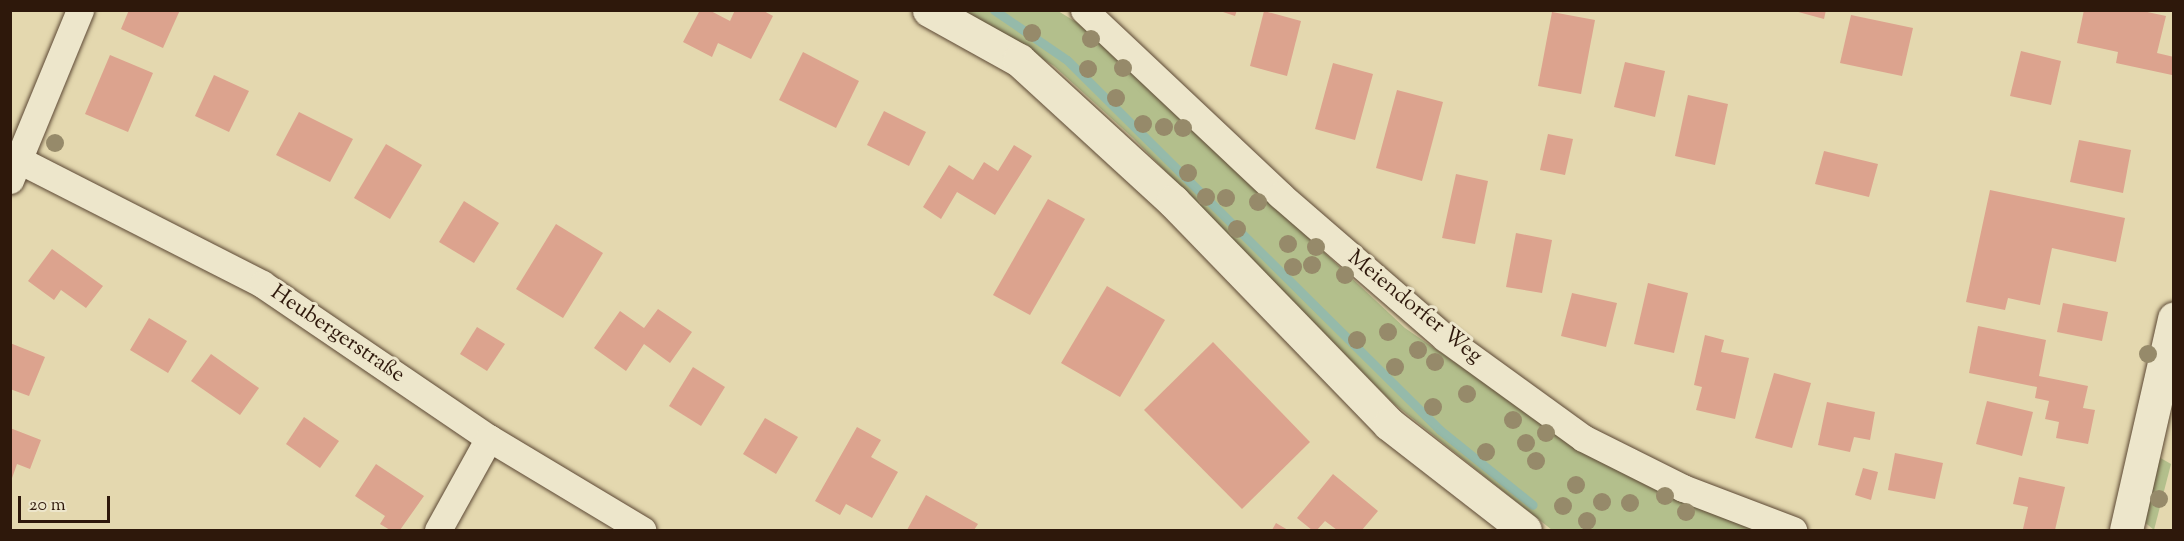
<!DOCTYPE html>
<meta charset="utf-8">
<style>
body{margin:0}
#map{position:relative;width:2184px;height:541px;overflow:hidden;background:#e4d8af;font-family:"Sorts Mill Goudy",serif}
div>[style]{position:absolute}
.green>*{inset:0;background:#b3bf8c}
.stream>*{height:9px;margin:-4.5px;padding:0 4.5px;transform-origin:4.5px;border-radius:4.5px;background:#95baaa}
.building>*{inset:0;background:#dca38e}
.roads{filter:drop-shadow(0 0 2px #5c4834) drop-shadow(0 0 2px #5c4834)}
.minor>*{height:27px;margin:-13.5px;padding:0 13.5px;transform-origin:13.5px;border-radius:13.5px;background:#ede6cb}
.tertiary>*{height:33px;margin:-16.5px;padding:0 16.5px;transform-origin:16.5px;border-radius:16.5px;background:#ede6cb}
.trees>*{width:18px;height:18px;margin:-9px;border-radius:50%;background:#968a6a}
span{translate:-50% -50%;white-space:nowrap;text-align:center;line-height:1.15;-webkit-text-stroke:6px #ede6cb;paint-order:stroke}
.street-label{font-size:22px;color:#2e180b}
.frame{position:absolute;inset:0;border:12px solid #2e180b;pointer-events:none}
.scale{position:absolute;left:18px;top:496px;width:92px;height:27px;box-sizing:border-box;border:3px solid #2e180b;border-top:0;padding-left:8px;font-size:18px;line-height:21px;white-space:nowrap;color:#2e180b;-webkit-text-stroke:4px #ede6cb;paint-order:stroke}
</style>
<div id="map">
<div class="green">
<div style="clip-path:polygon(963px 11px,1058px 11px,1081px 25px,1405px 328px,1531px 415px,1646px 479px,1754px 530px,1552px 530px,1393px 403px,1133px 138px,1054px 66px)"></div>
<div style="clip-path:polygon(2157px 456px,2171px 464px,2154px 530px,2142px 520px)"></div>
</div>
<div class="stream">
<div style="left:994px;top:10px;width:88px;rotate:34.4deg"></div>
<div style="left:1067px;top:60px;width:525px;rotate:44.77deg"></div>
<div style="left:1440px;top:430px;width:119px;rotate:38.9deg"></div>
</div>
<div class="building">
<div style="clip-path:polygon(129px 10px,180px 10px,163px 48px,121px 29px)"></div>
<div style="clip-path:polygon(700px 10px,709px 10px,730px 21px,735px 10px,762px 10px,773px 16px,751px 59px,718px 43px,712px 57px,683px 42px)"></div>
<div style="clip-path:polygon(1217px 10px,1237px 10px,1235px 16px)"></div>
<div style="clip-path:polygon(1791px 10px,1826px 10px,1824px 19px)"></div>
<div style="clip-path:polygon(2084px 10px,2138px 10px,2166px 16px,2157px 53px,2174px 57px,2172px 75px,2116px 63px,2118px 52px,2077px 43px)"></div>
<div style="clip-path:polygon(1264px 11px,1301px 21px,1287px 76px,1250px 66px)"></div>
<div style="clip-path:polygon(1552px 12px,1595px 20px,1581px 94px,1538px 86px)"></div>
<div style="clip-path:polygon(1851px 15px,1913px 28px,1902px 76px,1840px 63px)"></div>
<div style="clip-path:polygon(2021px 51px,2061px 61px,2051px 105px,2010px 96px)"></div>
<div style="clip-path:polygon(803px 52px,859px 81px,836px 128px,779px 100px)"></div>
<div style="clip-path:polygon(110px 55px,153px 73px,128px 132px,85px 114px)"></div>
<div style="clip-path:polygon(1625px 62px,1665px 71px,1655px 117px,1614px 107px)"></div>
<div style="clip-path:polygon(1333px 63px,1373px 74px,1355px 140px,1315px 129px)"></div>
<div style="clip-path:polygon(214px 75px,249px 91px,229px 132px,195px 116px)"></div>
<div style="clip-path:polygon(1397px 90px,1443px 102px,1422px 181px,1376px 168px)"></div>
<div style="clip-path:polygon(1688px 95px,1728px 104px,1715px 165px,1675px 156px)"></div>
<div style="clip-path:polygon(884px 111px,926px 132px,909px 166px,867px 145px)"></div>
<div style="clip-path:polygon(299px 112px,353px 139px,330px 182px,276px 155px)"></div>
<div style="clip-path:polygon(1548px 134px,1573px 139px,1565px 175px,1540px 170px)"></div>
<div style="clip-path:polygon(2079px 140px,2131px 150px,2123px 193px,2070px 182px)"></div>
<div style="clip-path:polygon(386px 144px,422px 165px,390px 219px,354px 198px)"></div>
<div style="clip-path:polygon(1014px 145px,1032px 156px,995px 215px,957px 192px,941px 219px,923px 207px,949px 165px,973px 180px,984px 162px,998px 171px)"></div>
<div style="clip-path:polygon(1824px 151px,1878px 164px,1869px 197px,1815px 184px)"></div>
<div style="clip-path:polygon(1456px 174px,1488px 181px,1475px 244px,1442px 238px)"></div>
<div style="clip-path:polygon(1990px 190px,2125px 218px,2116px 262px,2052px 248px,2040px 305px,2008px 298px,2005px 310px,1966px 302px)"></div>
<div style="clip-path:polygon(1048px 199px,1085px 219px,1030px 315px,993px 295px)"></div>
<div style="clip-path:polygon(464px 201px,499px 223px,474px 263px,439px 242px)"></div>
<div style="clip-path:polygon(556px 224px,603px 253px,563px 318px,516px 289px)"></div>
<div style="clip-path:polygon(1516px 233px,1552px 240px,1542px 293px,1506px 287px)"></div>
<div style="clip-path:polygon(52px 249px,103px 286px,86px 308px,61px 290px,54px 300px,28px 281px)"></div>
<div style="clip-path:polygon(1648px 283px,1688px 293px,1674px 353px,1634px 344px)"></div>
<div style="clip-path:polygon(1107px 286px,1165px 320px,1120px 397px,1061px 363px)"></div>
<div style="clip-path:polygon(1572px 293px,1617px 303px,1606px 347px,1561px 336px)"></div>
<div style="clip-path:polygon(2063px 303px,2108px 312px,2102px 341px,2057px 332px)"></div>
<div style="clip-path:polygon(658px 309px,692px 332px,670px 363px,644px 344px,626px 371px,594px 348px,620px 311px,644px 328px)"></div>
<div style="clip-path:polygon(149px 318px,187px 341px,168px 373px,130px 350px)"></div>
<div style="clip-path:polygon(1978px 326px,2046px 340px,2039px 376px,2088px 386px,2083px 408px,2095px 410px,2088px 444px,2056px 438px,2059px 422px,2045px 419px,2049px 401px,2035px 398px,2037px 387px,1969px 373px)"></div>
<div style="clip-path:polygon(477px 327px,505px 344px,487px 371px,460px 354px)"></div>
<div style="clip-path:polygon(1705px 335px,1724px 340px,1721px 352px,1749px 358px,1735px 419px,1696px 410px,1702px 387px,1694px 385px)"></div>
<div style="clip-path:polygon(1213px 342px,1310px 442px,1242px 509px,1144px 410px)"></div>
<div style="clip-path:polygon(10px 343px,45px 357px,29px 396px,10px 389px)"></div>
<div style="clip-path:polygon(211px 354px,259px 388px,240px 415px,191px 381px)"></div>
<div style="clip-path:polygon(693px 367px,725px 387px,701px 426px,669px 406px)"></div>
<div style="clip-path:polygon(1774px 373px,1811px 383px,1792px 448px,1755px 438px)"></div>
<div style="clip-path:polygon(1987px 401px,2033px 412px,2022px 456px,1976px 444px)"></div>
<div style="clip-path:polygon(1827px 402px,1875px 412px,1870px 440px,1854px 437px,1850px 452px,1818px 445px)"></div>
<div style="clip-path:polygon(304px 417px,339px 441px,320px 468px,286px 444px)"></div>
<div style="clip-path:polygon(765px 418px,798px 437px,776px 474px,743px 454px)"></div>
<div style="clip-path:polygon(857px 427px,881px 440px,871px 457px,898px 472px,872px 518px,846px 504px,840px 515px,815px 501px)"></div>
<div style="clip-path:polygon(10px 428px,41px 440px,30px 469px,17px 464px,11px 481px)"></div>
<div style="clip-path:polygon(1895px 453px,1943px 463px,1935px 499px,1888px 490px)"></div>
<div style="clip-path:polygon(376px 464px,424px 496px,400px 530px,390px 530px,380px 524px,385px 516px,355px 496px)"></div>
<div style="clip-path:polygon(1863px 468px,1878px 472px,1871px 500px,1855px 495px)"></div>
<div style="clip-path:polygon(1333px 474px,1378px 511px,1362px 530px,1337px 530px,1325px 521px,1317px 530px,1312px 530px,1297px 518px)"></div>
<div style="clip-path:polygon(2019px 477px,2065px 487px,2055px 530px,2023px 529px,2028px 507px,2013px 504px)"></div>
<div style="clip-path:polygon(926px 495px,978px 524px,974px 530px,907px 530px)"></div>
<div style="clip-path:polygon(1276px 523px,1288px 530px,1272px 530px)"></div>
</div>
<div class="roads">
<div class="minor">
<div style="left:1084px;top:10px;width:270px;rotate:43.3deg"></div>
<div style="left:1280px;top:195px;width:218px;rotate:40.9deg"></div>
<div style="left:1445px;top:338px;width:170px;rotate:35.9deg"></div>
<div style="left:1583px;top:438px;width:112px;rotate:26.6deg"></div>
<div style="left:1683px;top:488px;width:118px;rotate:20.9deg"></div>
<div style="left:19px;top:160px;width:273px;rotate:27deg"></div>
<div style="left:262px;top:284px;width:274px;rotate:34.2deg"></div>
<div style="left:489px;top:438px;width:179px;rotate:31deg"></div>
<div style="left:10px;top:180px;width:184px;rotate:-67.6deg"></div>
<div style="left:438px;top:530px;width:105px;rotate:-61deg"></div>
</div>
<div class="tertiary">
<div style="left:929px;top:10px;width:103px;rotate:29.1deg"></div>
<div style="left:1019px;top:60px;width:209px;rotate:42.5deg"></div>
<div style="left:1173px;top:201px;width:310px;rotate:45.9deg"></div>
<div style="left:1389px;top:424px;width:172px;rotate:37.9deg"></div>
<div style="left:2126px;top:530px;width:217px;rotate:-77.2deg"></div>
</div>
</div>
<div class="trees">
<div style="left:1032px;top:33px"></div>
<div style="left:1091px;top:39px"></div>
<div style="left:1123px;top:68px"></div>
<div style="left:1088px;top:69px"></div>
<div style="left:1116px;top:98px"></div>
<div style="left:1143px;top:124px"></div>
<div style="left:1164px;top:127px"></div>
<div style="left:1183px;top:128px"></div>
<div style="left:55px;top:143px"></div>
<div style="left:1188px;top:173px"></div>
<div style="left:1206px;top:197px"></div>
<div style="left:1226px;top:198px"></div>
<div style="left:1258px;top:202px"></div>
<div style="left:1237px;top:229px"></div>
<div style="left:1288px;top:244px"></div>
<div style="left:1316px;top:247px"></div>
<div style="left:1312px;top:265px"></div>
<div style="left:1293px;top:267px"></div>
<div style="left:1345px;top:275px"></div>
<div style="left:1388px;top:332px"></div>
<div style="left:1357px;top:340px"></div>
<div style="left:1418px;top:350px"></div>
<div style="left:2148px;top:354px"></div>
<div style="left:1435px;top:362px"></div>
<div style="left:1395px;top:367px"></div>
<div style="left:1467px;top:394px"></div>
<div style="left:1433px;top:407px"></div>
<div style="left:1513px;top:420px"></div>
<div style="left:1546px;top:433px"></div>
<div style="left:1526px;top:443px"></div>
<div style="left:1486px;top:452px"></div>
<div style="left:1536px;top:461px"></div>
<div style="left:1576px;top:485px"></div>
<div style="left:1665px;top:496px"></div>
<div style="left:2159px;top:499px"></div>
<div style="left:1602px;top:502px"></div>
<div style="left:1630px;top:503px"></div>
<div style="left:1563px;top:506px"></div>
<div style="left:1686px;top:512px"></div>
<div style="left:1587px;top:521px"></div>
</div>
<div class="street-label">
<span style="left:1414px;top:308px;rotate:39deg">Meiendorfer Weg</span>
<span style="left:337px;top:335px;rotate:34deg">Heubergerstraße</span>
</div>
<div class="frame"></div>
<div class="scale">20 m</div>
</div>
